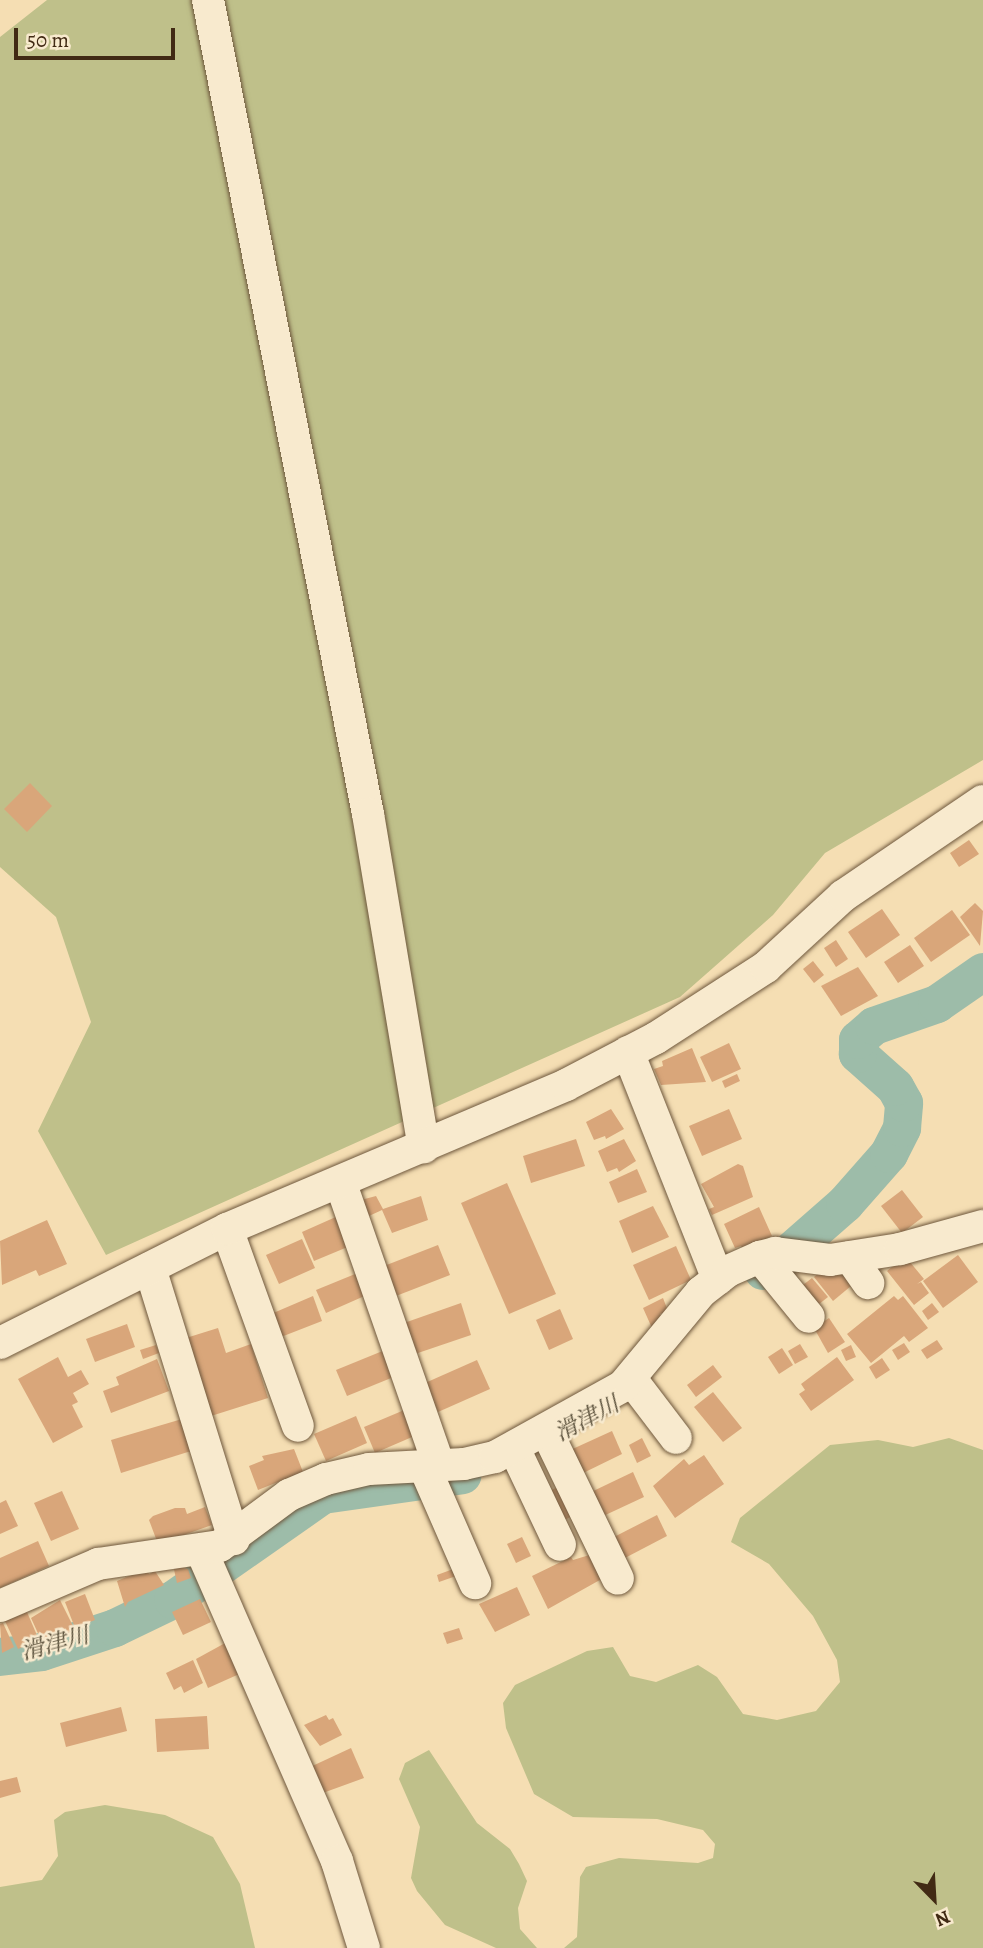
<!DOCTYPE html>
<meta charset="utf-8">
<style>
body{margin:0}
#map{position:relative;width:983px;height:1948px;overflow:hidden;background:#f5deb3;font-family:Alegreya,"Noto Serif JP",serif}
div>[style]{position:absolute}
.green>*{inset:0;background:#bfc08a}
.river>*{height:38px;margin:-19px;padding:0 19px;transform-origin:19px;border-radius:19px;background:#9dbca9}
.building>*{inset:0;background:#d9a67a}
.roads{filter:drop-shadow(0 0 2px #6e573c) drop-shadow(0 0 2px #6e573c)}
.minor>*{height:32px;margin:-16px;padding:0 16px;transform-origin:16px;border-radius:16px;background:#f8eace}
span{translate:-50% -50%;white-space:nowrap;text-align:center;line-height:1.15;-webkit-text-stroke:5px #f8eace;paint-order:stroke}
.water-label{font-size:23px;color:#584e39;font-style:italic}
.north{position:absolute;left:899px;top:1864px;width:70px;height:70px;-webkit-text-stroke:5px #f8eace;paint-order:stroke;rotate:156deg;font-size:19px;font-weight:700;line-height:28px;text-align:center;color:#412a14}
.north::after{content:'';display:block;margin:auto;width:24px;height:32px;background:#412a14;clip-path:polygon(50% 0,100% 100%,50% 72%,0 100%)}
.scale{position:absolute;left:14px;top:28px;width:161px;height:32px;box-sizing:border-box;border:4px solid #412a14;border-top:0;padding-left:9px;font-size:21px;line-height:24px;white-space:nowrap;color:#412a14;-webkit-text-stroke:5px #f8eace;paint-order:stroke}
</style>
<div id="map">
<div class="green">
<div style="clip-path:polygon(47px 0,983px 0,983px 760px,825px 853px,773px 915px,680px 997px,106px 1255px,38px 1131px,91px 1022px,56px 917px,0 867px,0 37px)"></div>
<div style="clip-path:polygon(949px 1438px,983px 1450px,983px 1948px,564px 1948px,577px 1937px,580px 1877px,586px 1867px,619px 1858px,698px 1863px,713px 1858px,715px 1844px,703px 1830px,657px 1819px,573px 1817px,534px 1794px,506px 1728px,503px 1703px,515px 1685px,587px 1651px,613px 1647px,630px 1676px,656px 1682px,698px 1665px,717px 1677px,743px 1714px,777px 1720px,816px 1711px,840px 1682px,837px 1660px,813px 1616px,769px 1564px,731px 1542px,740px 1518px,830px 1445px,878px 1440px,913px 1447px)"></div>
<div style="clip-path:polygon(429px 1750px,477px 1823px,510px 1849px,519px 1864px,527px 1881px,518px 1908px,520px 1929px,537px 1948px,496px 1948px,445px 1925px,417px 1891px,411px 1878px,420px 1827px,399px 1779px,405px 1763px)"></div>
<div style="clip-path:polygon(105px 1805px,165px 1815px,213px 1837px,240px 1884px,255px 1948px,0 1948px,0 1887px,42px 1880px,58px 1856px,54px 1820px,65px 1812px)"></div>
</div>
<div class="river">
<div style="left:763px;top:1271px;width:11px;rotate:-22deg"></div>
<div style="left:773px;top:1267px;width:96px;rotate:-41.2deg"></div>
<div style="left:845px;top:1204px;width:67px;rotate:-48.7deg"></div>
<div style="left:889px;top:1154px;width:29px;rotate:-63deg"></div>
<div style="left:902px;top:1128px;width:25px;rotate:-85deg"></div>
<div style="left:904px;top:1103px;width:18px;rotate:-119deg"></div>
<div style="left:895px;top:1087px;width:50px;rotate:-138.3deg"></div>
<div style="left:858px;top:1054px;width:14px;rotate:-90deg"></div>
<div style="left:858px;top:1040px;width:21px;rotate:-41deg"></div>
<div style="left:874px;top:1026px;width:67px;rotate:-19.2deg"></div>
<div style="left:937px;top:1004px;width:56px;rotate:-34.8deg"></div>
<div style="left:0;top:1657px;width:42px;rotate:-6.8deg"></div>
<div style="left:42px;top:1652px;width:77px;rotate:-18.2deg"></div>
<div style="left:115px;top:1628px;width:64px;rotate:-25.8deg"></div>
<div style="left:173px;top:1600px;width:183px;rotate:-35deg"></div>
<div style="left:323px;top:1495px;width:141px;rotate:-8.1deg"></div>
</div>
<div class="building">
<div style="clip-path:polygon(30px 783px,52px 806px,27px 832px,4px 809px)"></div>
<div style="clip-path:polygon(969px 840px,979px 854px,959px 867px,950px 853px)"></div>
<div style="clip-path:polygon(975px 903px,983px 911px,980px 946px,960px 917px)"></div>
<div style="clip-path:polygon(882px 909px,900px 935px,866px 958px,848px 932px)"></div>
<div style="clip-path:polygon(952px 910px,970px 935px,931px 962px,914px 938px)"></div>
<div style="clip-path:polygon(836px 940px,848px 959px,836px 967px,824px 948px)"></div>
<div style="clip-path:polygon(910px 945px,924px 966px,898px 983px,884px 962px)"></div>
<div style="clip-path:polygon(813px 961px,824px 975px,814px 983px,803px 969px)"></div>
<div style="clip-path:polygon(858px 967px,878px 996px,841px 1016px,821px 986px)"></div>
<div style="clip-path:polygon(729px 1043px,741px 1069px,712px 1082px,700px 1057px)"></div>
<div style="clip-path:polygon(692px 1048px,706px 1082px,661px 1085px,654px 1069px,663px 1066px,662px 1061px)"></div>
<div style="clip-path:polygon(737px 1074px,740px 1081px,725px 1088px,722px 1081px)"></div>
<div style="clip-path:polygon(611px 1109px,624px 1129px,606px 1139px,605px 1136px,594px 1140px,586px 1122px)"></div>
<div style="clip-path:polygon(729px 1109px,742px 1139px,702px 1156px,689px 1126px)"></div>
<div style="clip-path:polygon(576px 1139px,585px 1166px,531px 1183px,523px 1156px)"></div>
<div style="clip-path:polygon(624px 1139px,636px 1161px,619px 1172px,617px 1168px,607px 1172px,598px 1151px)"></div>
<div style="clip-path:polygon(738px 1164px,743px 1166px,753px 1197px,712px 1215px,709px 1209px,714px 1207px,701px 1184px)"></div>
<div style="clip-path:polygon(637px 1169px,647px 1192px,618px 1203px,609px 1182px)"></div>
<div style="clip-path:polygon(507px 1183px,556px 1294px,509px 1314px,461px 1203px)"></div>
<div style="clip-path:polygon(902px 1190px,923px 1217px,902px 1233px,881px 1206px)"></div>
<div style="clip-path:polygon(376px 1196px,383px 1209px,421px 1196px,428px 1220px,392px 1233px,382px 1210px,369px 1216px,361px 1200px)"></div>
<div style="clip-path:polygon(653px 1206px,669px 1237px,632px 1253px,619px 1221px)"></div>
<div style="clip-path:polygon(759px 1207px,772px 1236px,743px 1250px,741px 1246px,735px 1248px,724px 1224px)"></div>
<div style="clip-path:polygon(338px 1216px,350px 1246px,314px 1261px,302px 1232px)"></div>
<div style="clip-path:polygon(47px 1220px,67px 1264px,39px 1276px,36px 1270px,2px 1285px,0 1241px)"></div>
<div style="clip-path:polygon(302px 1239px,315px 1268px,279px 1284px,266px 1255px)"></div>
<div style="clip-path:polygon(438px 1245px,450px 1275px,396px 1296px,384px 1266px)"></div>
<div style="clip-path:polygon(676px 1246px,691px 1280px,649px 1300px,633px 1265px)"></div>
<div style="clip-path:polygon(958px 1255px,978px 1282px,943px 1308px,923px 1281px)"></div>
<div style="clip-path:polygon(905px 1256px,924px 1279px,917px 1284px,921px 1282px,929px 1293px,914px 1305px,887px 1271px)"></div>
<div style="clip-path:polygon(828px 1265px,857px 1281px,833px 1301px,814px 1277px)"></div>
<div style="clip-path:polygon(360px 1272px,369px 1294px,326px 1313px,316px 1290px)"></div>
<div style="clip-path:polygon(812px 1278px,828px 1297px,814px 1308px,799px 1288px)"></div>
<div style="clip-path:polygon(313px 1296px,322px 1321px,281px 1337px,271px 1314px)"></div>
<div style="clip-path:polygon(894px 1296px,898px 1300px,903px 1296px,928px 1328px,909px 1342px,904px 1336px,871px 1363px,847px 1334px)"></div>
<div style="clip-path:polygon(663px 1298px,668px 1311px,660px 1314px,664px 1322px,652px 1328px,643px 1308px)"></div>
<div style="clip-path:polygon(461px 1303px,471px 1335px,415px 1354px,404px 1323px)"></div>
<div style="clip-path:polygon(932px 1303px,939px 1312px,928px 1320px,922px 1311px)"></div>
<div style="clip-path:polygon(560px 1309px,573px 1339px,549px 1350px,536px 1320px)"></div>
<div style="clip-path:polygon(829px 1318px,845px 1342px,828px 1353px,814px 1328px)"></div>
<div style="clip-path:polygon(127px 1324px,135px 1347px,95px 1362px,86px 1339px)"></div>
<div style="clip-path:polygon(218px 1328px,226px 1353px,251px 1344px,268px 1398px,211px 1416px,186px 1338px)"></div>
<div style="clip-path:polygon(937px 1340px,943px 1349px,927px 1359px,921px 1350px)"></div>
<div style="clip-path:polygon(904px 1343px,910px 1352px,898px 1360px,892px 1350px)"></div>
<div style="clip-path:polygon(800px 1344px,808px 1357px,795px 1364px,788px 1351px)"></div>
<div style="clip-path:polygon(156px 1345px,159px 1353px,143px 1359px,140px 1350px)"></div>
<div style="clip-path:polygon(851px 1345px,856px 1357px,846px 1361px,841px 1350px)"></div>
<div style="clip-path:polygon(782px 1348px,793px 1365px,779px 1374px,768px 1357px)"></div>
<div style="clip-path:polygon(385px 1350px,396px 1376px,347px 1396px,336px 1370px)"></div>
<div style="clip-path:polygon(58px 1357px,68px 1377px,81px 1370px,89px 1384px,73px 1393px,78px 1402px,72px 1405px,83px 1427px,53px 1443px,18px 1379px)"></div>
<div style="clip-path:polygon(837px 1357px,854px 1380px,811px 1411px,799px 1394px,805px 1390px,801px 1384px)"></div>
<div style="clip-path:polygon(882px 1358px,890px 1370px,876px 1379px,869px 1367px)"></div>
<div style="clip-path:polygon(157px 1359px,169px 1391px,111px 1413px,103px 1391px,119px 1385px,116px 1377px)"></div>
<div style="clip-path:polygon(477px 1360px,490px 1389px,438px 1412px,425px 1383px)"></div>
<div style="clip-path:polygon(713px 1365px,722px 1377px,696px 1397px,687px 1385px)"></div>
<div style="clip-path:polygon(713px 1392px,742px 1428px,723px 1442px,694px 1407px)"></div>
<div style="clip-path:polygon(409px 1408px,419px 1434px,375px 1453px,364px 1427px)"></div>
<div style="clip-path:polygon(356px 1416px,367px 1443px,326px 1461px,314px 1434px)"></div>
<div style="clip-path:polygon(182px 1419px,191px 1451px,121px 1473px,111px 1440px)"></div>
<div style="clip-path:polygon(612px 1431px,622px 1454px,577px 1476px,566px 1452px)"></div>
<div style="clip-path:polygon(642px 1438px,651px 1456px,637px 1463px,629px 1445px)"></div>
<div style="clip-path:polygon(294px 1449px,303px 1472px,258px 1490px,249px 1466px,264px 1460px,262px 1456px)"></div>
<div style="clip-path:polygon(704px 1455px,724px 1484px,675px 1518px,653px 1486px,684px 1459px,689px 1465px)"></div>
<div style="clip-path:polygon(633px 1472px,644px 1497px,599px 1518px,587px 1494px)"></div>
<div style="clip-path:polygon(558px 1487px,575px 1515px,555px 1524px,541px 1495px)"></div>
<div style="clip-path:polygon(62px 1491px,79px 1529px,51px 1541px,34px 1503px)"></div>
<div style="clip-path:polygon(6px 1500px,18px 1526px,0 1534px,0 1503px)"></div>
<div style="clip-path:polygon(205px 1507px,212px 1525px,158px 1544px,149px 1520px,153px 1516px,175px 1508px,185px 1508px,187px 1514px)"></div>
<div style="clip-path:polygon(657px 1515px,667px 1536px,623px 1559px,612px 1538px)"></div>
<div style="clip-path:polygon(522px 1537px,531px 1556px,516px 1563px,507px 1544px)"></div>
<div style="clip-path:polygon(38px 1541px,49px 1566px,0 1588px,0 1558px)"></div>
<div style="clip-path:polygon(596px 1553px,607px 1576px,548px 1609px,532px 1576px,571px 1557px,573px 1560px)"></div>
<div style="clip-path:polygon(173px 1565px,188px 1569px,191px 1578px,177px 1583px)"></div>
<div style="clip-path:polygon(456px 1568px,459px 1575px,439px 1582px,437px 1575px)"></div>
<div style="clip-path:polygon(146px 1569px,149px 1574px,155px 1571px,164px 1585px,128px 1602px,125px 1607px,117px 1581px)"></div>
<div style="clip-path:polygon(517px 1587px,530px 1615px,495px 1632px,479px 1604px)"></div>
<div style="clip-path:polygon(85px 1594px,95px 1620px,75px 1628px,65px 1602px)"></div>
<div style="clip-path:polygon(200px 1599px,211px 1622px,183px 1635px,172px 1612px)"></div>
<div style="clip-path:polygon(60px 1600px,76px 1632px,54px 1642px,52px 1637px,42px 1642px,31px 1618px)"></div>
<div style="clip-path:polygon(27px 1612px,39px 1640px,18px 1649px,5px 1621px)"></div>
<div style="clip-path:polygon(3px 1623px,14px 1647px,2px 1653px,0 1624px)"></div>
<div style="clip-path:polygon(459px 1628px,463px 1639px,447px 1644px,443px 1633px)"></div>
<div style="clip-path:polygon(227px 1642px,246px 1671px,208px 1688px,196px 1659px)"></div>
<div style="clip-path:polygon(193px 1660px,203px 1683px,184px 1693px,181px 1686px,174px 1690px,166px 1673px)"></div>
<div style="clip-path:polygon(121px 1707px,127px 1731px,66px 1747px,60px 1723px)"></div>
<div style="clip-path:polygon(326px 1715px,329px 1720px,333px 1718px,342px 1735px,320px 1746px,304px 1725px)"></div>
<div style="clip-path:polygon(207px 1716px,209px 1749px,157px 1752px,155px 1719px)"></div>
<div style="clip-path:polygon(351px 1748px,364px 1778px,320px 1794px,308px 1768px)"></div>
<div style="clip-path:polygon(17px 1777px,21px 1792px,0 1798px,0 1781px)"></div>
</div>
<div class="roads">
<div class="minor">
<div style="left:208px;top:0;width:830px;rotate:78.88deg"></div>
<div style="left:368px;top:814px;width:338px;rotate:80.5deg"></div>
<div style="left:628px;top:1052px;width:244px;rotate:68.4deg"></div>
<div style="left:341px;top:1184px;width:298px;rotate:70.8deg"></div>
<div style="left:227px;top:1229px;width:209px;rotate:70.2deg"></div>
<div style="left:760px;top:1257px;width:77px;rotate:50.8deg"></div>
<div style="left:850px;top:1257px;width:32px;rotate:55deg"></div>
<div style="left:150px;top:1268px;width:284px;rotate:72.8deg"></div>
<div style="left:0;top:1343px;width:254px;rotate:-26.7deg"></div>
<div style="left:227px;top:1229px;width:368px;rotate:-23deg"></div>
<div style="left:566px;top:1085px;width:102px;rotate:-27.6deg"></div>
<div style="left:656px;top:1038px;width:131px;rotate:-32.8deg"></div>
<div style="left:766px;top:967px;width:105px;rotate:-42.7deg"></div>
<div style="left:843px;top:896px;width:169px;rotate:-34.2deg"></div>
<div style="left:631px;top:1379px;width:74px;rotate:52.7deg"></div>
<div style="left:546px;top:1430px;width:165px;rotate:64.2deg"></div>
<div style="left:514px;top:1448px;width:107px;rotate:64.6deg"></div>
<div style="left:424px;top:1466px;width:128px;rotate:66.4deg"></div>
<div style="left:202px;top:1552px;width:337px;rotate:66.4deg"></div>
<div style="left:337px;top:1861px;width:91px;rotate:72.8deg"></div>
<div style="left:0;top:1606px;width:107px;rotate:-23.2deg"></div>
<div style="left:98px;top:1564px;width:123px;rotate:-8.4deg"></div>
<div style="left:220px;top:1546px;width:86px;rotate:-36.5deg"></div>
<div style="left:289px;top:1495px;width:40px;rotate:-23.4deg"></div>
<div style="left:326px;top:1479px;width:44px;rotate:-13.1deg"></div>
<div style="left:369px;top:1469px;width:95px;rotate:-3deg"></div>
<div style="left:464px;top:1464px;width:32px;rotate:-13deg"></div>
<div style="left:495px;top:1457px;width:146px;rotate:-29deg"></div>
<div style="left:623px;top:1386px;width:122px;rotate:-50.3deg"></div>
<div style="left:701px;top:1292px;width:34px;rotate:-38deg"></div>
<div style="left:728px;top:1271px;width:35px;rotate:-24deg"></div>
<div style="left:760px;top:1257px;width:16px;rotate:-15deg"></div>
<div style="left:775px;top:1253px;width:55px;rotate:7.3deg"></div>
<div style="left:830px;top:1260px;width:71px;rotate:-8.9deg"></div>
<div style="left:900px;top:1249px;width:86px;rotate:-15.5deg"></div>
</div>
</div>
<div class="water-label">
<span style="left:587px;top:1419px;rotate:-28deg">滑津川</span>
<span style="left:55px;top:1644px;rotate:-15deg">滑津川</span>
</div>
<div class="north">N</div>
<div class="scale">50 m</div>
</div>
